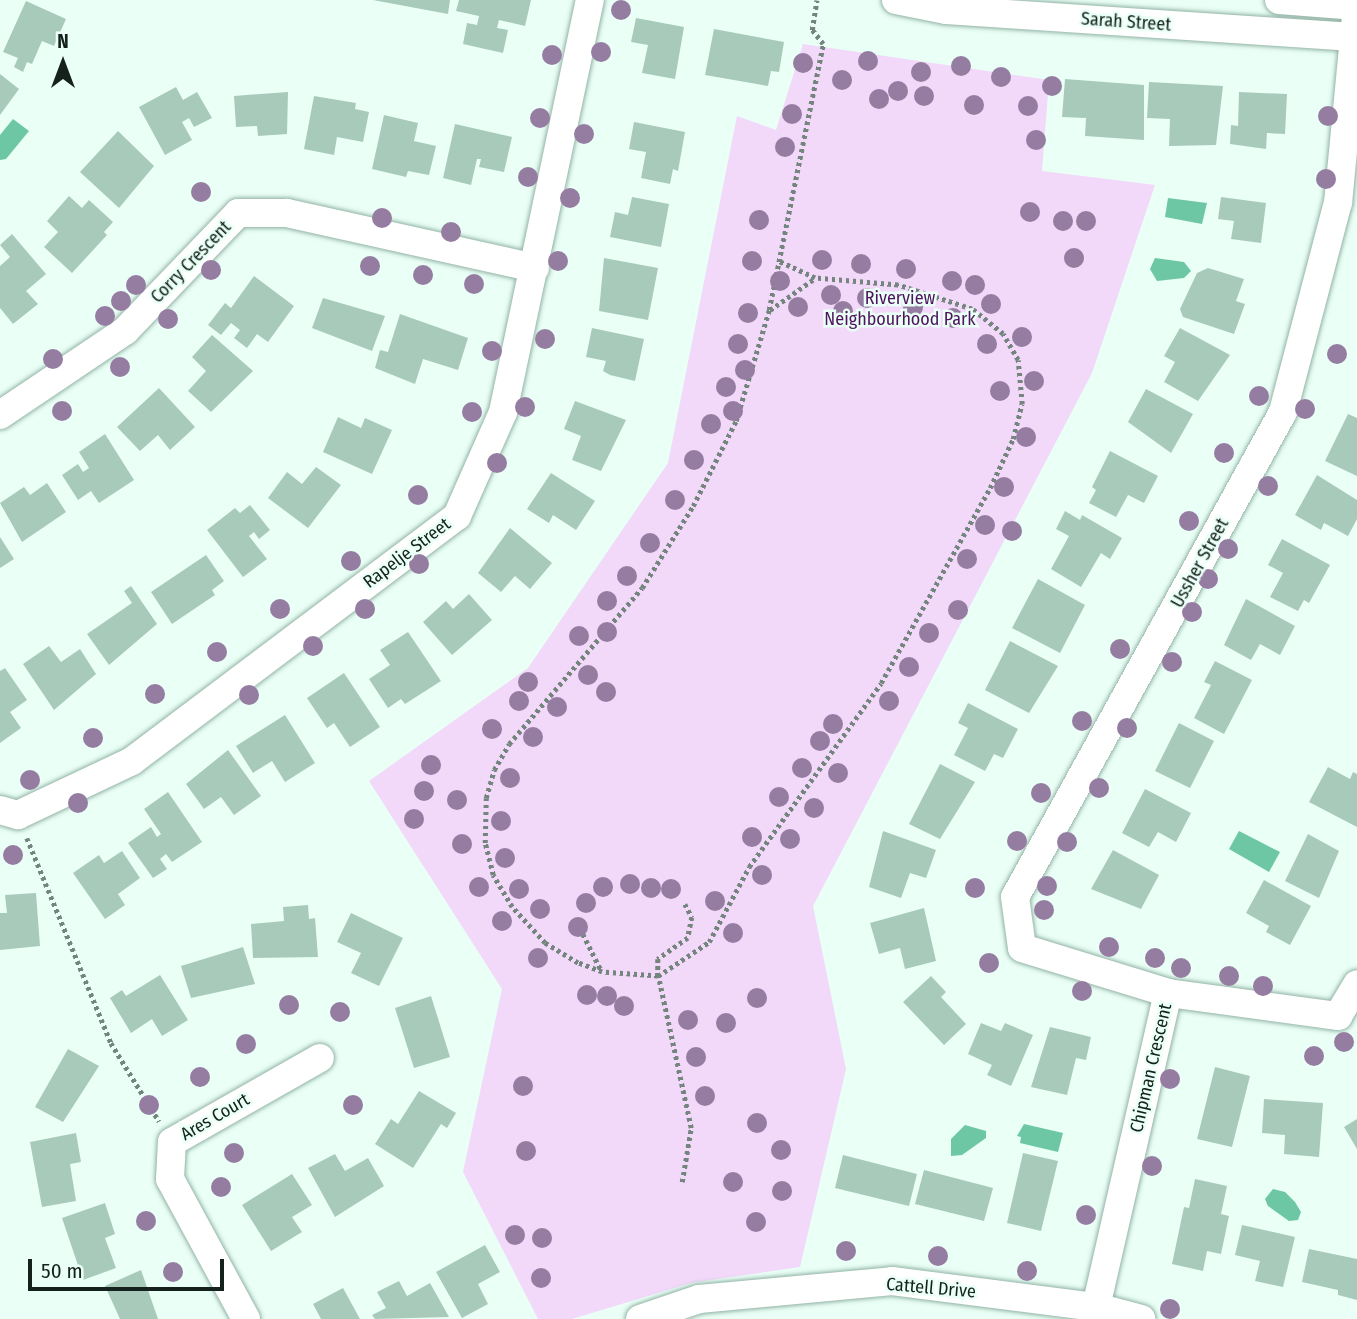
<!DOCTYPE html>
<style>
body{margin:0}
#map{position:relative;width:1357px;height:1319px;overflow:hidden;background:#eafff6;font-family:"Fira Sans Condensed",sans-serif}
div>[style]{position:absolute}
.green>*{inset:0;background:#f2d8f9}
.water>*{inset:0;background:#6dc7a5}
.building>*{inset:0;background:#a8cabb}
.path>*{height:4.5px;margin-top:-2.25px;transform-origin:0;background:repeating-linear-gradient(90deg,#74857e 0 3.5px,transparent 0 7px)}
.roads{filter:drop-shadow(0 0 2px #92b3a5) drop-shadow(0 0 2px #92b3a5)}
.minor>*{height:28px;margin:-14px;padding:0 14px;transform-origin:14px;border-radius:14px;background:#fff}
.trees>*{width:20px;height:20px;margin:-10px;border-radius:50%;background:#957da2}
span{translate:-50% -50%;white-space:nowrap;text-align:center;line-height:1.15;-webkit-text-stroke:5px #eafff6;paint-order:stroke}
.street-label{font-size:18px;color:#14211c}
.park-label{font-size:18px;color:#4f135d}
.north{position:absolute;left:28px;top:28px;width:70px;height:70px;-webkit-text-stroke:5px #eafff6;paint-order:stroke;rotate:0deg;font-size:19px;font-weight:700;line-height:28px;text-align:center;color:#14211c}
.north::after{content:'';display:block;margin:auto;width:24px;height:32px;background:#14211c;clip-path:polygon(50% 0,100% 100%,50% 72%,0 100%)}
.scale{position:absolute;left:28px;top:1259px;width:196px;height:32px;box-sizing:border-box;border:4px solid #14211c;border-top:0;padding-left:9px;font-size:21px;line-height:24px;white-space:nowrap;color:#14211c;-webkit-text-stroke:5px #eafff6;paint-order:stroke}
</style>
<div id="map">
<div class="green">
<div style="clip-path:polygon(803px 44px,1049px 80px,1042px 171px,1155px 185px,1092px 373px,813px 906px,846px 1069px,800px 1267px,691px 1283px,572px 1319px,538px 1319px,463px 1172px,502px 989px,369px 781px,528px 668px,668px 463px,737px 116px,776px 130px)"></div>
</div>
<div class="water">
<div style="clip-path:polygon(13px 119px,29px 131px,6px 159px,0 160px,0 135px)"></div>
<div style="clip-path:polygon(1168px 198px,1207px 203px,1202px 224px,1165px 217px)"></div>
<div style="clip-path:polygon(1155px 258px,1184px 262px,1191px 271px,1184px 278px,1157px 281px,1150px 269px)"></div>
<div style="clip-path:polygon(1239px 831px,1280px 852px,1269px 872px,1229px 849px)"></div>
<div style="clip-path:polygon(1024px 1124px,1063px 1133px,1058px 1152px,1020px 1143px,1021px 1137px,1017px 1136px)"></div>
<div style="clip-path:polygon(965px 1125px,986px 1131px,986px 1138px,962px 1155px,951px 1156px,951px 1139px)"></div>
<div style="clip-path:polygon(1273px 1189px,1285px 1192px,1295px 1202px,1301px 1212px,1298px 1220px,1289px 1221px,1268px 1206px,1265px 1199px)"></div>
</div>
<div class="building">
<div style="clip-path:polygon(373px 0,450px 0,448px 14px)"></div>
<div style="clip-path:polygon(459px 0,531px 0,525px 26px,499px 20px,497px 28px,508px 30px,503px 53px,463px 44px,467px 23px,477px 25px,479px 16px,456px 11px)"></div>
<div style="clip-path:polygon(26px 1px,66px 19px,54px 46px,42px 41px,32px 64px,27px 62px,23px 72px,14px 67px,18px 58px,3px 52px)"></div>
<div style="clip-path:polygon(636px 18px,684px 27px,675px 79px,642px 73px,648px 45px,631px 42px)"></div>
<div style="clip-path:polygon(714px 29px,784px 42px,779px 72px,771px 71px,768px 86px,705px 75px)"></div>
<div style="clip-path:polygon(0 74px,19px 89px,0 115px)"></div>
<div style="clip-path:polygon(1065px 79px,1144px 85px,1144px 140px,1085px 136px,1086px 118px,1062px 117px)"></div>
<div style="clip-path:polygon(1149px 82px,1223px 86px,1216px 145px,1169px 146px,1170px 119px,1147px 118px)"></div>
<div style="clip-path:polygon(176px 87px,183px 100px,197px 92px,212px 118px,194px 127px,189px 118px,182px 122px,192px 140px,165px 155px,139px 107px)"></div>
<div style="clip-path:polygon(288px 92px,287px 134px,258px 136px,257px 126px,236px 127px,234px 96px)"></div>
<div style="clip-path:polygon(1239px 92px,1287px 94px,1285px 134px,1267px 133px,1266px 149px,1230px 144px,1231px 125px,1238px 126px)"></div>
<div style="clip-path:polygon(314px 96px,356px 103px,355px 109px,369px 112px,363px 142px,337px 137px,334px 155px,304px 149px)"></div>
<div style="clip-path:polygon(384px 115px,418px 123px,414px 141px,436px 146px,429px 175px,408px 171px,406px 177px,372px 169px)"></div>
<div style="clip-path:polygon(634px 122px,685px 132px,678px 171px,673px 169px,670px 184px,641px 178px,646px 152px,629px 149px)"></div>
<div style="clip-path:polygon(455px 124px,512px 137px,504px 172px,479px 167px,481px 159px,477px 159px,471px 185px,443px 178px)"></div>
<div style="clip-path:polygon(118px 131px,154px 166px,119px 208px,80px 172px)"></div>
<div style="clip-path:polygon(69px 196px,82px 208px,89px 200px,113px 222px,104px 232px,107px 235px,72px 273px,44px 247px,58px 232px,47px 221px)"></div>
<div style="clip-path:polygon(632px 197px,669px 204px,661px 247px,610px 237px,615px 212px,628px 215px)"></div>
<div style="clip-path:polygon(1221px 197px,1266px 203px,1261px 243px,1231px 239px,1234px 221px,1218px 219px)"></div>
<div style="clip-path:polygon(12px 234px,46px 274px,26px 291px,38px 304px,13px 324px,0 308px,0 266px,10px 257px,0 245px)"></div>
<div style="clip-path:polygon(604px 258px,658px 268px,648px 320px,599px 311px)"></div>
<div style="clip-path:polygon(1208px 268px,1244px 279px,1236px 301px,1245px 304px,1234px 334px,1183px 317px,1180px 309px,1197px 273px)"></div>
<div style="clip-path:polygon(254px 276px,294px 306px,268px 342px,257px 334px,247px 348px,234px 338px,240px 330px,231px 323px,221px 335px,208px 325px,225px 303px,231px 308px)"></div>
<div style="clip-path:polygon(323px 298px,385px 316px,372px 351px,312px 328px)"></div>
<div style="clip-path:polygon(400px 314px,468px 338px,458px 370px,423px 359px,415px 384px,375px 368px,380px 350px,388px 352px)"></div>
<div style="clip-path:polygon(592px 328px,644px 339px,635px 381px,610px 375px,603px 371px,606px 361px,586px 357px)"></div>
<div style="clip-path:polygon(1180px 328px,1230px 355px,1198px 401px,1164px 382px,1175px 362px,1164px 356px)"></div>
<div style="clip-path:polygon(212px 335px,253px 371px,211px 412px,188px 391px,206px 371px,192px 357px)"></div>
<div style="clip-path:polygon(159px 388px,195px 427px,170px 450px,158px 435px,140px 451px,117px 427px)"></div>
<div style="clip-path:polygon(1146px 389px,1193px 414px,1171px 453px,1128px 422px)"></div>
<div style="clip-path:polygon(575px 401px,626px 420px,601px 471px,572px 460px,581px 436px,564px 429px)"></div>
<div style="clip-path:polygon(1348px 414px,1357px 418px,1357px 476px,1325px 461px)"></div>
<div style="clip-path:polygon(338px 417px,361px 428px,365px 418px,392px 430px,372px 474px,323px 452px)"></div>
<div style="clip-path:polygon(105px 434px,134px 480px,99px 503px,91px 491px,78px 500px,62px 475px,78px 464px,83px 472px,89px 468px,79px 452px)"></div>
<div style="clip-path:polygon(1110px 451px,1158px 476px,1144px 503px,1128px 495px,1116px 517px,1089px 503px,1096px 490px,1092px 487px)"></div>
<div style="clip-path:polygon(316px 467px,341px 485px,308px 528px,268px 498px,287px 472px,302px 484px)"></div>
<div style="clip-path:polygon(551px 473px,595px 501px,576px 530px,553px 515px,549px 523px,527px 509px)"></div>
<div style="clip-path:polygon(1317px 475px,1357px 500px,1357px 519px,1348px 536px,1324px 523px,1321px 530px,1295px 515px)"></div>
<div style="clip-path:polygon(47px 483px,66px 512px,22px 542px,0 503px,24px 487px,30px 495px)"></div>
<div style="clip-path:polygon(250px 505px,270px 530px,259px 539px,254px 532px,249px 536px,267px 559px,243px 577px,207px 530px,235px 508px,240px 513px)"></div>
<div style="clip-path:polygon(1065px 511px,1080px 520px,1082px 515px,1122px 538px,1110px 559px,1101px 553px,1081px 587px,1051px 569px,1069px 536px,1056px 529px)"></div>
<div style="clip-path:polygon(510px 528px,552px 563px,530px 589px,515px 576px,501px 592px,478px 573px)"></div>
<div style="clip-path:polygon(0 537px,14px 559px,0 568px)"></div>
<div style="clip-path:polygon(1282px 539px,1330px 565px,1309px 603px,1304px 600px,1298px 611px,1270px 597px,1283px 573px,1268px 565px)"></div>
<div style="clip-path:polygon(206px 555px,224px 581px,212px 590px,215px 595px,172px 624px,151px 592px)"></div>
<div style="clip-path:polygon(1038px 579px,1085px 605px,1060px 653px,1012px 628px)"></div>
<div style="clip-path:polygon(131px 586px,157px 624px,109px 665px,87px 634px,132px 603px,124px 591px)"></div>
<div style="clip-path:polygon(469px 594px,492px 620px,452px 655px,423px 622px,446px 601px,453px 609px)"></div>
<div style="clip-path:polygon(1246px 599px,1295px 626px,1280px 655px,1260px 644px,1251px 660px,1224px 645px)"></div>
<div style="clip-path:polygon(408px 632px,441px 681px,405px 704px,401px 699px,388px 708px,369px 679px,390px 665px,380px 650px)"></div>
<div style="clip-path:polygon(1010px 641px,1058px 666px,1029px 713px,985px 690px)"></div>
<div style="clip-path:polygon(49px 646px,61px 662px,80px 649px,96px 674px,54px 710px,23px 664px)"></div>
<div style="clip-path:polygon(1215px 661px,1252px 680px,1224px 734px,1194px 718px,1211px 685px,1204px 682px)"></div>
<div style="clip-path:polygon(5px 668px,27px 700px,10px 712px,21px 728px,0 743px,0 671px)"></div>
<div style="clip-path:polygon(344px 673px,380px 727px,350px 747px,334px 723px,327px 728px,307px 698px)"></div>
<div style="clip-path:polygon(968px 703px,1018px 729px,1003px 758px,994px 754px,985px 771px,954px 755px,968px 728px,958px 723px)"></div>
<div style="clip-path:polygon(285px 715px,315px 763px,285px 782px,272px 761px,253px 773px,236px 746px)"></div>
<div style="clip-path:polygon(1179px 723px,1214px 741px,1190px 788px,1155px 771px)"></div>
<div style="clip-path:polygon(228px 750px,261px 796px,234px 815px,221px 797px,204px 809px,186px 784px)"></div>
<div style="clip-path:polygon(940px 764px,975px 782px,940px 839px,909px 824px)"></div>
<div style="clip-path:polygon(1328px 767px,1350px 779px,1353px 772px,1357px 774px,1357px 827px,1309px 802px)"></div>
<div style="clip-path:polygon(1145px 789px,1191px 813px,1176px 842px,1158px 832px,1149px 847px,1122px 833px)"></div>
<div style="clip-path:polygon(168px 792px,202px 842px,172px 862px,166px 854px,160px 859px,167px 869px,153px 878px,128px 843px,151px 827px,157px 837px,161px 834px,144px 809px)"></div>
<div style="clip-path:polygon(883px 831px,936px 850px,926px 878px,910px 873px,901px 898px,869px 887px)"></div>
<div style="clip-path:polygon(1308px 834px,1339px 851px,1319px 898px,1285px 881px)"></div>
<div style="clip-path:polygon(1113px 850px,1159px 875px,1141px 909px,1091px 889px)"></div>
<div style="clip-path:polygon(122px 851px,140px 878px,118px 894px,125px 905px,105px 919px,73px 873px,99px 855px,104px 863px)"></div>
<div style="clip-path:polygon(1264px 880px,1311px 906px,1290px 945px,1266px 932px,1269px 926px,1246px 913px)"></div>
<div style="clip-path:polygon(36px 893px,40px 946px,0 950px,0 913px,7px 913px,5px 895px)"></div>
<div style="clip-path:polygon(308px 905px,309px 919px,315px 918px,318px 957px,253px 958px,251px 924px,284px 921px,283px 907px)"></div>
<div style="clip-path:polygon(924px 908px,936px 961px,905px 969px,900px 948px,879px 954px,870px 923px)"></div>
<div style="clip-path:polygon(351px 913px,403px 938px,379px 986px,351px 973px,361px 953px,337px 942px)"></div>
<div style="clip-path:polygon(243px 947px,255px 984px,191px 998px,181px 966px)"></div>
<div style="clip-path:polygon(160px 975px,188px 1020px,162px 1036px,152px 1019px,131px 1033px,110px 998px,122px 990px,126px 996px)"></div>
<div style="clip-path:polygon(931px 976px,946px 992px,941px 997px,966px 1024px,944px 1045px,903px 1002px)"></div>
<div style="clip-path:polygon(431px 996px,450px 1057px,414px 1068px,395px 1008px)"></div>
<div style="clip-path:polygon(981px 1023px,1001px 1031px,1005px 1023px,1033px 1035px,1011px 1086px,987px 1075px,992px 1065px,968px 1054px)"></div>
<div style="clip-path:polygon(1050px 1027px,1091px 1037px,1086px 1060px,1076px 1058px,1067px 1095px,1031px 1087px)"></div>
<div style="clip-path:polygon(68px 1049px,99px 1066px,63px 1122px,35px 1107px)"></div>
<div style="clip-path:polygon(1215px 1067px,1250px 1076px,1232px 1147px,1197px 1139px)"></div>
<div style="clip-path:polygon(419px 1091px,456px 1113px,447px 1128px,441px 1124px,413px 1168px,375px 1144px,391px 1119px,398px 1124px)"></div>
<div style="clip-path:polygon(1264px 1099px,1323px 1103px,1319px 1157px,1284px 1154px,1285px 1135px,1262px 1133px)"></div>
<div style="clip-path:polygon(1357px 1119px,1357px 1149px,1344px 1127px)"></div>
<div style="clip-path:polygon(76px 1133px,81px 1162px,70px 1164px,76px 1201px,42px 1207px,30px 1142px)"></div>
<div style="clip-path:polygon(1023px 1153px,1058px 1161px,1041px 1231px,1007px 1223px)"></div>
<div style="clip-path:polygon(335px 1154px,345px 1171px,368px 1158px,384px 1186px,335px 1217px,308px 1168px)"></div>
<div style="clip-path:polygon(843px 1155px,917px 1174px,909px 1206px,835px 1188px)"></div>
<div style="clip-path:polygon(924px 1170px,993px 1188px,984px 1221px,915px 1204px)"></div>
<div style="clip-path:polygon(292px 1174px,312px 1205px,292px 1217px,302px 1232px,271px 1251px,242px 1205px)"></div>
<div style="clip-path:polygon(1195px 1179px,1227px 1186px,1221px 1214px,1229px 1216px,1221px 1254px,1207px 1251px,1203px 1271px,1172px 1264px,1184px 1207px,1189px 1208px)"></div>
<div style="clip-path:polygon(105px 1203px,115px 1234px,105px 1238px,116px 1268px,83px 1280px,62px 1218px)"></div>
<div style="clip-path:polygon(1242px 1225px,1295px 1237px,1283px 1287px,1255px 1281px,1260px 1261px,1235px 1255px)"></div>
<div style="clip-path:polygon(485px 1245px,500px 1272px,478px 1284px,488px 1304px,462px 1318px,436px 1272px)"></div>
<div style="clip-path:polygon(1309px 1249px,1357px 1259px,1357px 1300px,1338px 1295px,1338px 1290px,1302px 1282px)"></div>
<div style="clip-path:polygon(141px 1270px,158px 1319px,120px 1319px,105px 1286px)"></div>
<div style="clip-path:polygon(399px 1281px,407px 1296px,430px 1283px,449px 1317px,375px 1319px,372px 1315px,386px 1308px,377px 1292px)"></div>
<div style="clip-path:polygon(343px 1288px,360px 1319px,321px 1319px,313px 1304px)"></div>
</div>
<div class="path">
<div style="left:770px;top:310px;width:54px;rotate:-35.2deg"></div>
<div style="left:27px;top:838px;width:222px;rotate:67.7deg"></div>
<div style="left:111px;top:1043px;width:92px;rotate:58.4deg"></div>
<div style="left:685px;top:904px;width:15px;rotate:62deg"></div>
<div style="left:692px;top:917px;width:21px;rotate:101deg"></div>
<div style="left:688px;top:938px;width:37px;rotate:145deg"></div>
<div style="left:658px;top:959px;width:17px;rotate:90deg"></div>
<div style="left:658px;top:976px;width:56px;rotate:-175.9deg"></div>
<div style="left:602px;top:972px;width:26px;rotate:-159deg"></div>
<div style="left:578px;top:963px;width:39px;rotate:-149deg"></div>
<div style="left:545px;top:943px;width:49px;rotate:-132.5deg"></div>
<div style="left:512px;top:907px;width:37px;rotate:-121deg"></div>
<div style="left:493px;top:875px;width:33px;rotate:-104deg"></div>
<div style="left:485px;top:843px;width:45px;rotate:-88.7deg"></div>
<div style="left:486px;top:798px;width:29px;rotate:-74deg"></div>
<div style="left:494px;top:770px;width:30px;rotate:-60deg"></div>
<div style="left:509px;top:744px;width:205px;rotate:-49.6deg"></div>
<div style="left:642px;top:588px;width:97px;rotate:-58.1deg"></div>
<div style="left:693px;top:506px;width:95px;rotate:-63.2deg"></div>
<div style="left:736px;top:421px;width:116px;rotate:-73.4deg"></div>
<div style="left:769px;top:310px;width:271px;rotate:-78.5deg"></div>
<div style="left:823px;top:44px;width:18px;rotate:-128deg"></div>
<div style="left:812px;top:30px;width:30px;rotate:-81deg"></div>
<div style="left:583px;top:934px;width:40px;rotate:63.4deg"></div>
<div style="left:682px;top:1182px;width:55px;rotate:-80.5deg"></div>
<div style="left:691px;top:1128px;width:156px;rotate:-102.2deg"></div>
<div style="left:658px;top:976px;width:61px;rotate:-33.7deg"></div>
<div style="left:709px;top:942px;width:85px;rotate:-61.9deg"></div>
<div style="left:749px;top:867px;width:226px;rotate:-54.3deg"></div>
<div style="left:881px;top:683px;width:223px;rotate:-60.8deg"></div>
<div style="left:990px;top:488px;width:54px;rotate:-64.9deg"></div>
<div style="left:1013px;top:439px;width:36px;rotate:-76deg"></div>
<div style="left:1022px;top:404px;width:44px;rotate:-95.2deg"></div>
<div style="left:1018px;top:360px;width:30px;rotate:-120deg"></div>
<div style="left:1003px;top:334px;width:40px;rotate:-141deg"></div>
<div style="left:972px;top:309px;width:78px;rotate:-162deg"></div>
<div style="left:898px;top:285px;width:83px;rotate:-175.2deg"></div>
<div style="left:815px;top:278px;width:41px;rotate:-155.3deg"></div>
</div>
<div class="roads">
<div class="minor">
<div style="left:896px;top:0;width:51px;rotate:11.3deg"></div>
<div style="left:946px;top:10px;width:412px;rotate:3.8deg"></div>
<div style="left:1279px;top:0;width:78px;rotate:4.4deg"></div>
<div style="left:1357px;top:6px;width:197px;rotate:95.5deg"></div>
<div style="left:1338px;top:202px;width:217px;rotate:104.7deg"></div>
<div style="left:1283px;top:412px;width:554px;rotate:118.92deg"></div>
<div style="left:1015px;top:897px;width:51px;rotate:82.2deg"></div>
<div style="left:1022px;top:948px;width:153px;rotate:17.1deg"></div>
<div style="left:1168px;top:993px;width:172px;rotate:7.7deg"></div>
<div style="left:1338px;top:1016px;width:37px;rotate:-59deg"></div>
<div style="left:0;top:415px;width:151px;rotate:-33.9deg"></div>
<div style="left:125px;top:331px;width:163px;rotate:-46.2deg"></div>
<div style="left:238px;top:213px;width:49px"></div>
<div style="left:287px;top:213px;width:254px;rotate:12.5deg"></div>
<div style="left:0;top:810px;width:19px;rotate:16deg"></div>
<div style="left:18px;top:815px;width:126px;rotate:-25.3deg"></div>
<div style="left:132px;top:761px;width:407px;rotate:-37deg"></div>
<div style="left:457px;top:516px;width:114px;rotate:-66.1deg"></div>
<div style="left:503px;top:412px;width:421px;rotate:-78.1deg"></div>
<div style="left:1096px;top:1307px;width:322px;rotate:-77.1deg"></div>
<div style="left:246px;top:1319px;width:159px;rotate:-118.5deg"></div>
<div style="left:170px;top:1179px;width:37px;rotate:-87deg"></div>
<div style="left:172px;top:1142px;width:170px;rotate:-29.6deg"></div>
<div style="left:640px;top:1319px;width:62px;rotate:-18.7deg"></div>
<div style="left:699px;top:1299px;width:194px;rotate:-5.3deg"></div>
<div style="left:892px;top:1281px;width:206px;rotate:7.3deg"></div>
<div style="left:1096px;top:1307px;width:47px;rotate:14.9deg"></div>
</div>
</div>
<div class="trees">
<div style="left:621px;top:10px"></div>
<div style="left:601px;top:52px"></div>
<div style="left:552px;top:55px"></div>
<div style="left:868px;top:61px"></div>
<div style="left:803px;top:63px"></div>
<div style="left:961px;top:66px"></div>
<div style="left:921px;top:72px"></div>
<div style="left:1001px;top:77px"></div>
<div style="left:842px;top:80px"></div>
<div style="left:1052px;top:86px"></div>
<div style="left:898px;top:91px"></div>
<div style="left:924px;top:96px"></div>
<div style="left:879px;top:99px"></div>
<div style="left:974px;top:105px"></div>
<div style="left:1028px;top:106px"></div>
<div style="left:792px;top:114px"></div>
<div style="left:1328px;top:116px"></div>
<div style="left:540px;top:118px"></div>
<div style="left:584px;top:134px"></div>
<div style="left:1036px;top:140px"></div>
<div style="left:785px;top:147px"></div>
<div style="left:528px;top:177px"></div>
<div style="left:1326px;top:179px"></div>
<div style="left:201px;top:192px"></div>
<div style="left:570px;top:198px"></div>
<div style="left:1030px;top:212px"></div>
<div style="left:382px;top:218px"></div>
<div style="left:759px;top:220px"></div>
<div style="left:1063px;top:221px"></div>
<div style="left:1086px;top:221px"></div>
<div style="left:451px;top:232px"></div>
<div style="left:1074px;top:258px"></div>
<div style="left:822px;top:260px"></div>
<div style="left:558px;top:261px"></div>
<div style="left:752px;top:261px"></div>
<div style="left:861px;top:264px"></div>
<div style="left:370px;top:266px"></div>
<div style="left:906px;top:269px"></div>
<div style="left:211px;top:270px"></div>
<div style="left:423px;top:275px"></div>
<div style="left:780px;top:281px"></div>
<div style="left:952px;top:281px"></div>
<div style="left:474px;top:284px"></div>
<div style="left:136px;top:285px"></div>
<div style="left:975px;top:285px"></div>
<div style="left:831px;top:295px"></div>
<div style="left:867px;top:298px"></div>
<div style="left:121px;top:301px"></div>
<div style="left:991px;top:304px"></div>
<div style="left:798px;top:307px"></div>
<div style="left:913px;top:307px"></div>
<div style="left:843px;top:311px"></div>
<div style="left:748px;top:313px"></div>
<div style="left:105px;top:316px"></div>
<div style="left:953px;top:318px"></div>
<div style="left:168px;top:319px"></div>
<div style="left:1022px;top:337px"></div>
<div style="left:545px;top:339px"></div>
<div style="left:738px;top:344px"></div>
<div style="left:987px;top:344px"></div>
<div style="left:492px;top:351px"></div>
<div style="left:1337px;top:354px"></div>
<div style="left:53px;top:359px"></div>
<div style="left:120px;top:367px"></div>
<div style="left:745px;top:370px"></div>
<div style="left:1034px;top:381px"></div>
<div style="left:726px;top:387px"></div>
<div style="left:1000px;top:391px"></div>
<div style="left:1259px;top:396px"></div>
<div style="left:525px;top:407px"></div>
<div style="left:1305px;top:409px"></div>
<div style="left:62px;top:411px"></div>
<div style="left:733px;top:411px"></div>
<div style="left:472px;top:412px"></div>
<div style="left:711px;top:424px"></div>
<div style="left:1026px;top:437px"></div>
<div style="left:1224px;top:453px"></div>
<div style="left:694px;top:460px"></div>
<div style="left:497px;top:463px"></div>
<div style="left:1268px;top:486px"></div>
<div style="left:1004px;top:487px"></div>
<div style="left:418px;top:495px"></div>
<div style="left:675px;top:500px"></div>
<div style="left:1189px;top:521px"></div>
<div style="left:985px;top:525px"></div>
<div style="left:1012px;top:531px"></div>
<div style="left:650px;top:543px"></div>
<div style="left:1228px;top:549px"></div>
<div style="left:967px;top:559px"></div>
<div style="left:351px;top:561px"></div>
<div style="left:419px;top:564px"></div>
<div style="left:627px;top:576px"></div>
<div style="left:1208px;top:579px"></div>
<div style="left:607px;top:601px"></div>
<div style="left:280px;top:609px"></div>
<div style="left:365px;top:609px"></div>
<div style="left:958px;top:610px"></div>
<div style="left:1192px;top:612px"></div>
<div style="left:607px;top:632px"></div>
<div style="left:929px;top:633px"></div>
<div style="left:579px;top:636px"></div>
<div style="left:313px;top:646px"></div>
<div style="left:1120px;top:649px"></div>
<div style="left:217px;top:652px"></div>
<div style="left:1172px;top:662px"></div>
<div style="left:909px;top:667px"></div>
<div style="left:588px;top:675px"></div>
<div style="left:528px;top:682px"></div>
<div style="left:606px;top:692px"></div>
<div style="left:155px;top:694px"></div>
<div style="left:249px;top:695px"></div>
<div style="left:519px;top:701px"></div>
<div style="left:889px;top:701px"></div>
<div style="left:557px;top:707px"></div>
<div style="left:1082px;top:721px"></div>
<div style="left:833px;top:724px"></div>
<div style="left:1127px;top:728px"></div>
<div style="left:492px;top:729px"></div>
<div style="left:533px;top:737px"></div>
<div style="left:93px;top:738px"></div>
<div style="left:820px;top:741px"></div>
<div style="left:431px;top:765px"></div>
<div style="left:802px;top:768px"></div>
<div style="left:838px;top:773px"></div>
<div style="left:510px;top:778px"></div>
<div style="left:30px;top:780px"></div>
<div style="left:1099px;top:788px"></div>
<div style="left:424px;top:791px"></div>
<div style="left:1041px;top:793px"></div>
<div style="left:779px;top:797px"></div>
<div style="left:457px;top:800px"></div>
<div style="left:78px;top:803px"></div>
<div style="left:814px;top:808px"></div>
<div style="left:414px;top:819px"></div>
<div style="left:501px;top:821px"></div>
<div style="left:752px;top:837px"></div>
<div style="left:790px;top:839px"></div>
<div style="left:1017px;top:841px"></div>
<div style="left:1067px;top:842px"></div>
<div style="left:462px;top:844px"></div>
<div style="left:13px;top:855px"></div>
<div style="left:505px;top:858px"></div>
<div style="left:762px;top:875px"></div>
<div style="left:630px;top:884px"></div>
<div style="left:1047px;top:886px"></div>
<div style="left:479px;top:887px"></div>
<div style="left:603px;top:887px"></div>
<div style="left:651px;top:888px"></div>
<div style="left:975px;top:888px"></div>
<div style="left:519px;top:889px"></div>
<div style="left:671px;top:889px"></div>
<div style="left:715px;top:901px"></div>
<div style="left:586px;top:903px"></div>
<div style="left:540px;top:909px"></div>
<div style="left:1044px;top:910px"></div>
<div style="left:502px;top:921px"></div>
<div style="left:578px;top:927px"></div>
<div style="left:733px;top:933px"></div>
<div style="left:1109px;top:947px"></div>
<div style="left:538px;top:958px"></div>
<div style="left:1155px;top:958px"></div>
<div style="left:989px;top:963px"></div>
<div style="left:1181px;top:968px"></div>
<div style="left:1229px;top:976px"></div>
<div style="left:1263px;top:986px"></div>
<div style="left:1082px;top:991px"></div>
<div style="left:587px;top:995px"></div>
<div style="left:607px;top:996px"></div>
<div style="left:757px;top:998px"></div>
<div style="left:289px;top:1005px"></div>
<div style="left:624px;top:1006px"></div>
<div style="left:340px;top:1012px"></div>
<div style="left:688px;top:1020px"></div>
<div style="left:726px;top:1023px"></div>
<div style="left:1344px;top:1042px"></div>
<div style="left:246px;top:1044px"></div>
<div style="left:1314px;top:1056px"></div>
<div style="left:696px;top:1057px"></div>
<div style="left:200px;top:1077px"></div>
<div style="left:1170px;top:1079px"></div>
<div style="left:523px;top:1086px"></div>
<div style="left:705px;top:1096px"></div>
<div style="left:149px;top:1105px"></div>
<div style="left:353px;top:1105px"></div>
<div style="left:757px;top:1123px"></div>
<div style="left:781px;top:1150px"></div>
<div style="left:526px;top:1151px"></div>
<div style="left:234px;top:1153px"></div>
<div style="left:1152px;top:1166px"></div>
<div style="left:733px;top:1182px"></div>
<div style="left:221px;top:1187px"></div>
<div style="left:782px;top:1191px"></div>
<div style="left:1086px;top:1215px"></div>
<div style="left:146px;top:1221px"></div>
<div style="left:756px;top:1222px"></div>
<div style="left:515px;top:1235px"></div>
<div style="left:542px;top:1238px"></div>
<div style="left:846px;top:1251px"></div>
<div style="left:938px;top:1256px"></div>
<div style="left:1027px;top:1271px"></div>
<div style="left:173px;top:1272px"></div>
<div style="left:541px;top:1278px"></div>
<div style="left:1170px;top:1309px"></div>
</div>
<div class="street-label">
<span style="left:1126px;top:22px;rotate:4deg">Sarah Street</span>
<span style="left:191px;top:262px;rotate:-46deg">Corry Crescent</span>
<span style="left:407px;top:553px;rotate:-37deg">Rapelje Street</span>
<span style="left:1200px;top:563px;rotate:-61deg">Ussher Street</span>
<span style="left:1151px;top:1068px;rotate:-77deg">Chipman Crescent</span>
<span style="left:215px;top:1117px;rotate:-30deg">Ares Court</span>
<span style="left:931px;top:1288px;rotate:5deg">Cattell Drive</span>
</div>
<div class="park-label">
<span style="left:900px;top:309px">Riverview<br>Neighbourhood Park</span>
</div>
<div class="north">N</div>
<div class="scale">50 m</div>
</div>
